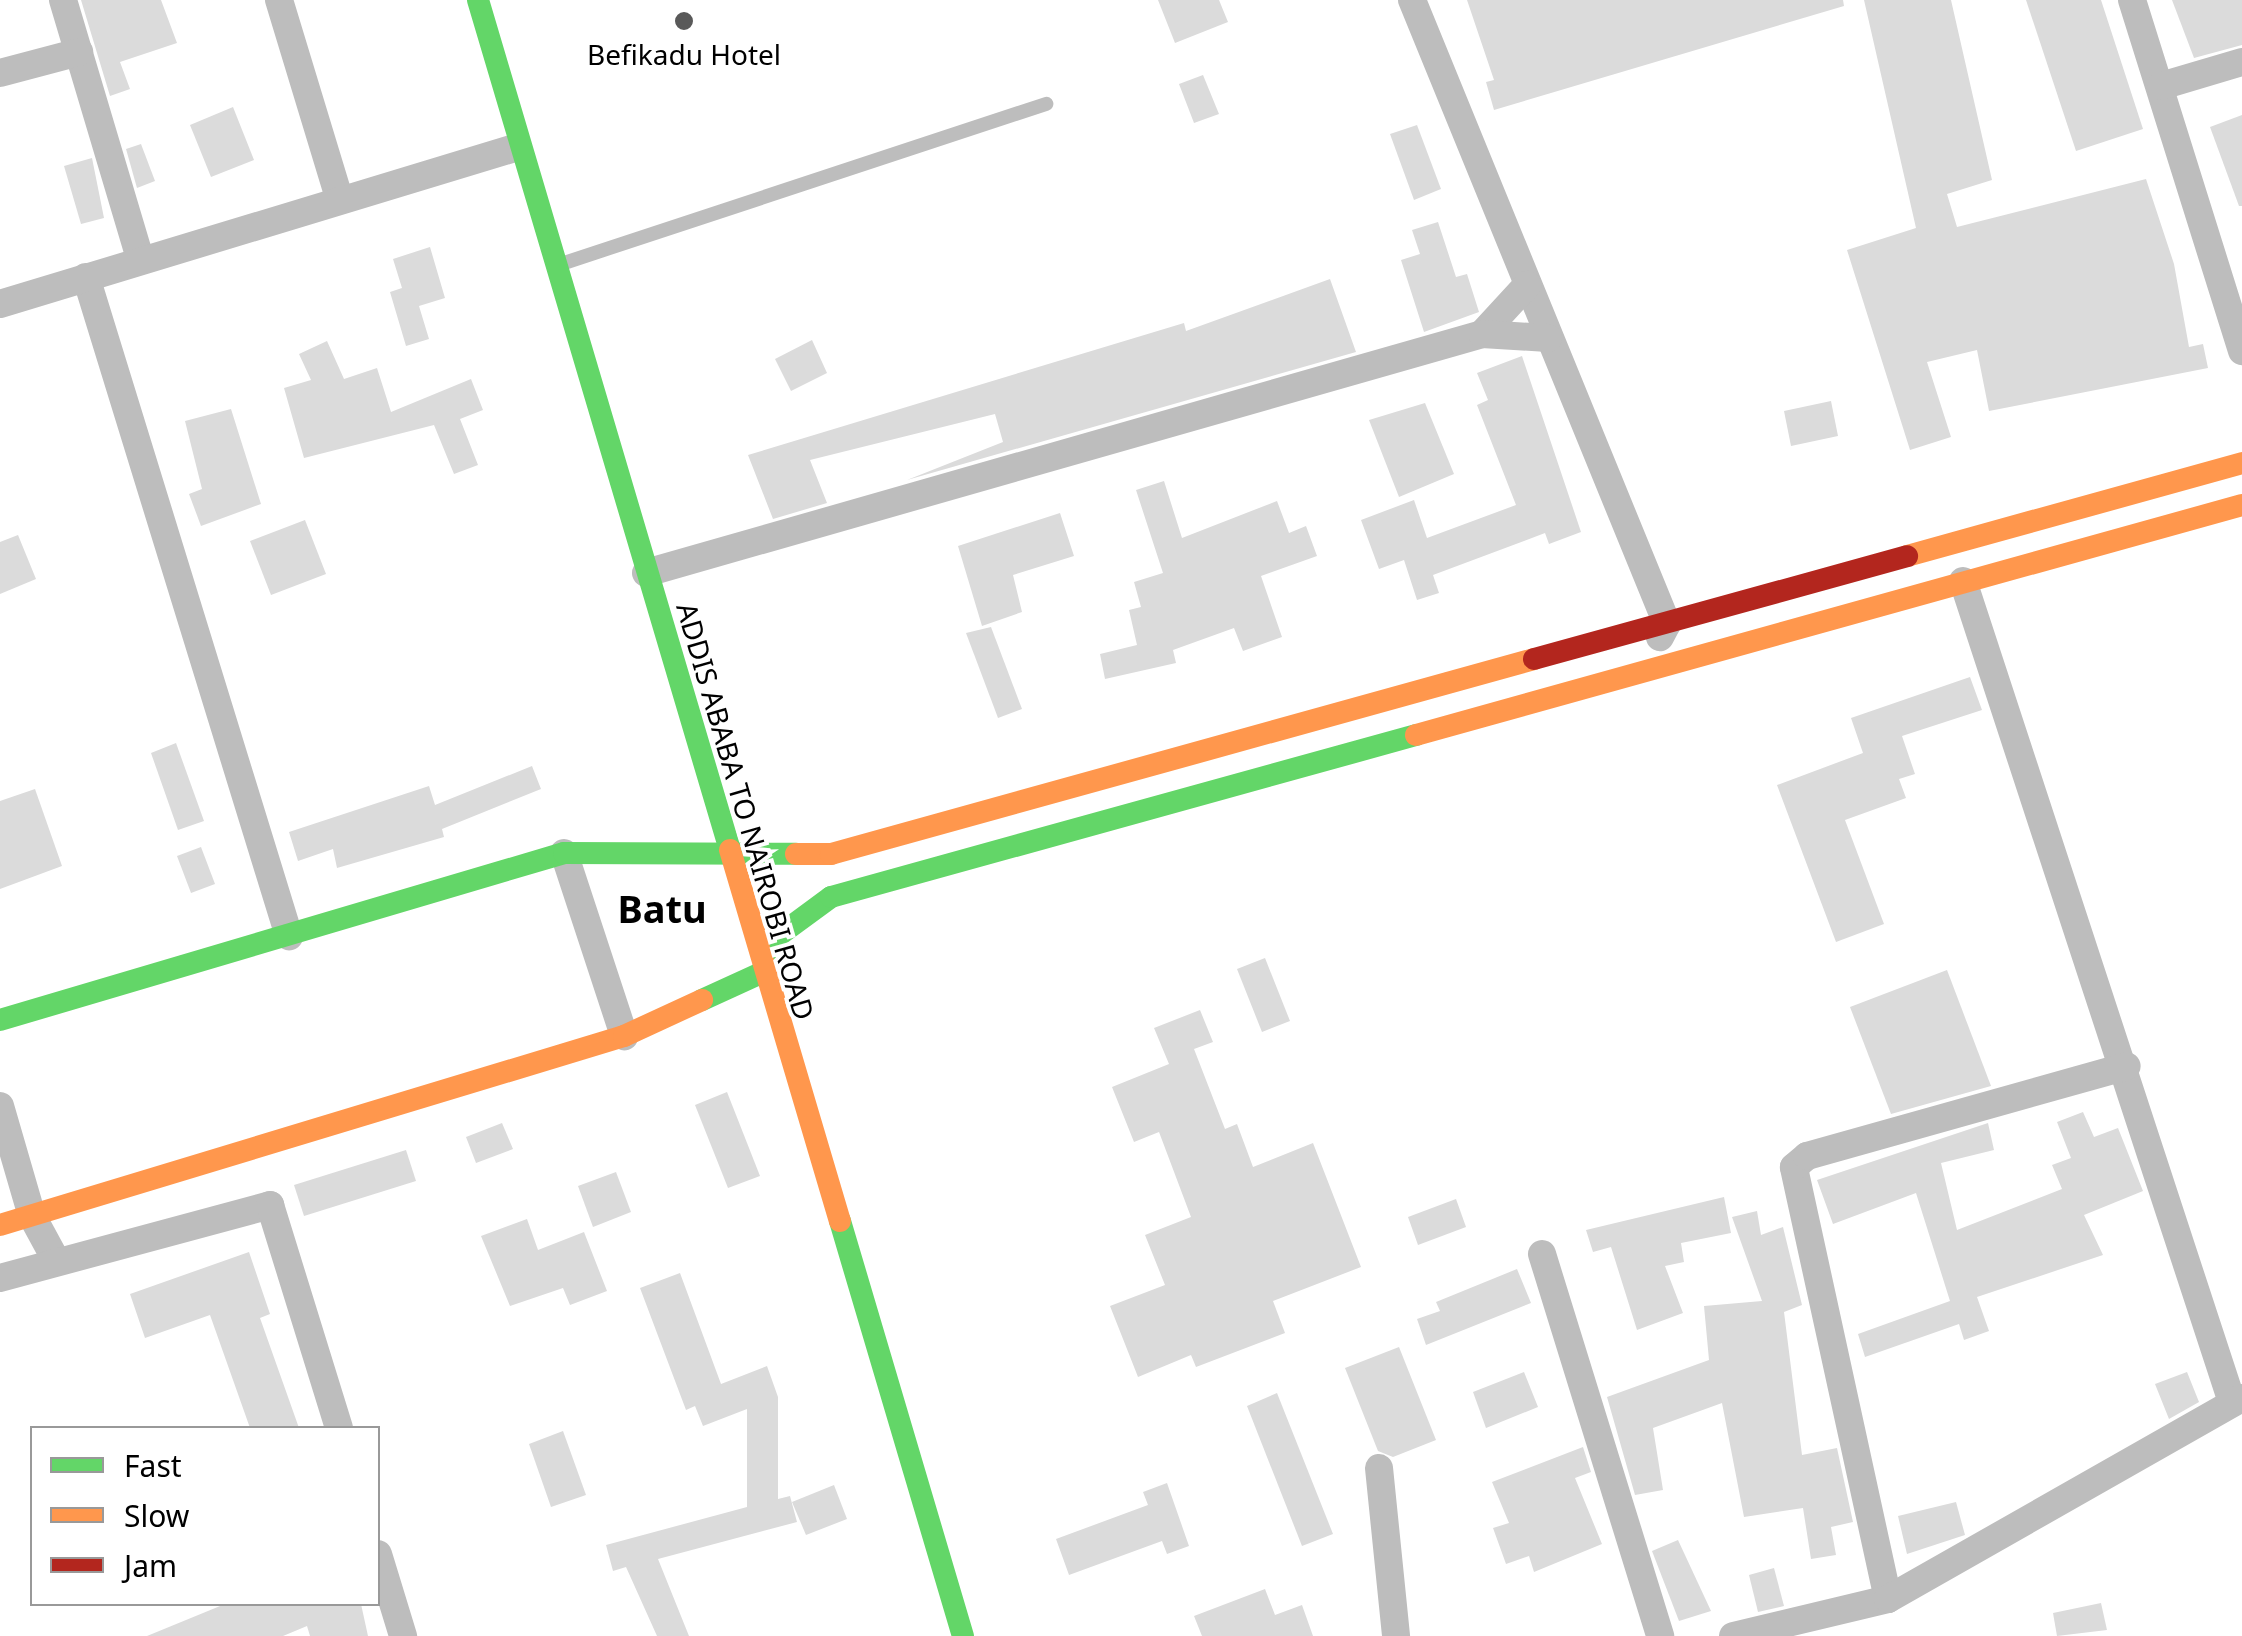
<!DOCTYPE html>
<style>
body{margin:0}
#map{position:relative;width:2242px;height:1636px;overflow:hidden;background:#fff;font-family:"Noto Sans",sans-serif}
div>[style]{position:absolute}
.building>*{inset:0;background:#dbdbdb}
.lane>*{height:14px;margin:-7px;padding:0 7px;transform-origin:7px;border-radius:7px;background:#bdbdbd}
.street>*{height:28px;margin:-14px;padding:0 14px;transform-origin:14px;border-radius:14px;background:#bdbdbd}
.fast>*{height:22px;margin:-11px;padding:0 11px;transform-origin:11px;border-radius:11px;background:#63d668}
.slow>*{height:22px;margin:-11px;padding:0 11px;transform-origin:11px;border-radius:11px;background:#ff974d}
.jam>*{height:22px;margin:-11px;padding:0 11px;transform-origin:11px;border-radius:11px;background:#b3261e}
.dots>*{width:28px;height:28px;translate:-50% -50%;box-sizing:border-box;border:5px solid #fff;border-radius:50%}
span{translate:-50% -50%;white-space:nowrap;text-align:center;line-height:1.15;-webkit-text-stroke:8px #fff;paint-order:stroke}
.poi-label{font-size:28px;color:#000}
.street-label{font-size:28px;color:#000}
.district-label{font-size:38px;color:#000;font-weight:700}
.legend{position:absolute;left:30px;top:1426px;width:350px;height:180px;box-sizing:border-box;background:#fff;border:2px solid #999;margin:0;padding:12px 18px;list-style:none;font-size:30px;color:#000}
.legend li{display:flex;align-items:center;gap:20px;height:50px}
.legend b{width:50px;border:2px solid #999}
</style>
<div id="map">
<div class="building">
<div style="clip-path:polygon(81px 0,161px 0,177px 43px,120px 62px,130px 89px,110px 96px)"></div>
<div style="clip-path:polygon(1158px 0,1219px 0,1228px 22px,1175px 43px)"></div>
<div style="clip-path:polygon(1467px 0,1843px 0,1844px 6px,1494px 110px,1486px 82px,1494px 80px)"></div>
<div style="clip-path:polygon(1864px 0,1951px 0,1992px 180px,1947px 194px,1957px 227px,2146px 179px,2174px 264px,2189px 347px,2203px 344px,2208px 368px,1989px 411px,1977px 350px,1927px 362px,1951px 437px,1910px 450px,1847px 250px,1916px 228px)"></div>
<div style="clip-path:polygon(2026px 0,2101px 0,2143px 129px,2076px 151px)"></div>
<div style="clip-path:polygon(2172px 0,2242px 0,2242px 45px,2194px 58px)"></div>
<div style="clip-path:polygon(1203px 75px,1219px 114px,1194px 123px,1179px 84px)"></div>
<div style="clip-path:polygon(233px 107px,254px 160px,211px 177px,190px 125px)"></div>
<div style="clip-path:polygon(2242px 115px,2242px 206px,2239px 206px,2210px 127px)"></div>
<div style="clip-path:polygon(1417px 125px,1441px 189px,1414px 200px,1390px 134px)"></div>
<div style="clip-path:polygon(141px 144px,155px 181px,137px 188px,126px 149px)"></div>
<div style="clip-path:polygon(92px 158px,104px 218px,81px 224px,64px 166px)"></div>
<div style="clip-path:polygon(1438px 222px,1456px 277px,1467px 274px,1479px 312px,1424px 332px,1401px 260px,1420px 254px,1412px 230px)"></div>
<div style="clip-path:polygon(430px 247px,445px 298px,419px 306px,429px 339px,406px 346px,390px 292px,402px 288px,393px 259px)"></div>
<div style="clip-path:polygon(1330px 279px,1356px 352px,907px 480px,1003px 442px,995px 414px,810px 460px,827px 503px,773px 519px,748px 455px,1184px 323px,1186px 331px)"></div>
<div style="clip-path:polygon(812px 340px,827px 373px,791px 391px,775px 359px)"></div>
<div style="clip-path:polygon(327px 341px,344px 379px,377px 368px,391px 412px,471px 379px,483px 410px,460px 419px,478px 465px,454px 474px,434px 425px,304px 458px,284px 388px,311px 380px,299px 354px)"></div>
<div style="clip-path:polygon(1522px 356px,1581px 532px,1549px 544px,1545px 533px,1433px 575px,1439px 593px,1417px 600px,1404px 560px,1379px 569px,1361px 520px,1414px 500px,1427px 538px,1516px 505px,1477px 405px,1488px 400px,1477px 373px)"></div>
<div style="clip-path:polygon(1831px 401px,1838px 436px,1791px 446px,1784px 411px)"></div>
<div style="clip-path:polygon(1425px 403px,1454px 474px,1399px 497px,1369px 420px)"></div>
<div style="clip-path:polygon(231px 409px,261px 504px,201px 526px,189px 494px,202px 489px,185px 421px)"></div>
<div style="clip-path:polygon(1164px 481px,1182px 538px,1277px 501px,1289px 533px,1306px 526px,1317px 556px,1261px 576px,1282px 637px,1243px 651px,1234px 628px,1173px 650px,1176px 663px,1105px 679px,1100px 654px,1137px 645px,1129px 610px,1141px 607px,1134px 582px,1163px 573px,1136px 490px)"></div>
<div style="clip-path:polygon(1060px 513px,1074px 556px,1013px 575px,1022px 612px,982px 626px,958px 546px)"></div>
<div style="clip-path:polygon(305px 520px,326px 574px,271px 595px,250px 541px)"></div>
<div style="clip-path:polygon(18px 535px,36px 579px,0 594px,0 542px)"></div>
<div style="clip-path:polygon(991px 627px,1022px 709px,998px 718px,966px 633px)"></div>
<div style="clip-path:polygon(1970px 677px,1982px 710px,1902px 736px,1915px 774px,1899px 779px,1906px 798px,1845px 820px,1884px 924px,1836px 942px,1777px 785px,1863px 753px,1851px 718px)"></div>
<div style="clip-path:polygon(176px 743px,204px 821px,178px 830px,151px 753px)"></div>
<div style="clip-path:polygon(532px 766px,541px 789px,442px 829px,444px 837px,337px 868px,333px 849px,298px 861px,289px 832px,429px 786px,435px 805px)"></div>
<div style="clip-path:polygon(35px 789px,62px 866px,0 889px,0 801px)"></div>
<div style="clip-path:polygon(201px 847px,215px 884px,191px 893px,177px 856px)"></div>
<div style="clip-path:polygon(1265px 958px,1290px 1021px,1262px 1032px,1237px 969px)"></div>
<div style="clip-path:polygon(1947px 970px,1991px 1086px,1891px 1114px,1850px 1007px)"></div>
<div style="clip-path:polygon(1200px 1010px,1213px 1042px,1194px 1049px,1225px 1129px,1237px 1124px,1253px 1167px,1313px 1143px,1361px 1267px,1273px 1301px,1285px 1333px,1196px 1367px,1191px 1355px,1138px 1377px,1110px 1306px,1165px 1285px,1145px 1235px,1191px 1217px,1159px 1132px,1134px 1142px,1112px 1087px,1169px 1064px,1154px 1028px)"></div>
<div style="clip-path:polygon(727px 1092px,760px 1176px,728px 1188px,695px 1105px)"></div>
<div style="clip-path:polygon(2083px 1112px,2094px 1137px,2118px 1128px,2143px 1191px,2084px 1215px,2103px 1255px,1977px 1297px,1989px 1331px,1964px 1340px,1959px 1324px,1865px 1357px,1858px 1334px,1950px 1301px,1916px 1193px,1833px 1224px,1817px 1180px,1988px 1123px,1994px 1150px,1941px 1163px,1957px 1230px,2062px 1189px,2052px 1165px,2071px 1158px,2057px 1122px)"></div>
<div style="clip-path:polygon(502px 1123px,513px 1149px,476px 1163px,466px 1137px)"></div>
<div style="clip-path:polygon(406px 1150px,416px 1181px,304px 1216px,294px 1185px)"></div>
<div style="clip-path:polygon(616px 1172px,631px 1212px,593px 1227px,578px 1186px)"></div>
<div style="clip-path:polygon(1724px 1197px,1731px 1233px,1681px 1243px,1684px 1262px,1665px 1266px,1683px 1313px,1637px 1330px,1611px 1247px,1593px 1252px,1586px 1230px)"></div>
<div style="clip-path:polygon(1456px 1199px,1466px 1227px,1418px 1245px,1408px 1217px)"></div>
<div style="clip-path:polygon(1757px 1211px,1761px 1235px,1783px 1227px,1802px 1305px,1784px 1312px,1802px 1455px,1837px 1448px,1853px 1522px,1831px 1527px,1836px 1555px,1811px 1559px,1803px 1508px,1744px 1517px,1722px 1403px,1653px 1428px,1663px 1490px,1635px 1495px,1607px 1397px,1709px 1360px,1704px 1306px,1762px 1301px,1732px 1217px)"></div>
<div style="clip-path:polygon(527px 1219px,538px 1250px,584px 1232px,607px 1291px,570px 1305px,563px 1288px,510px 1306px,481px 1236px)"></div>
<div style="clip-path:polygon(249px 1252px,270px 1314px,260px 1318px,299px 1428px,250px 1428px,210px 1315px,145px 1338px,130px 1294px)"></div>
<div style="clip-path:polygon(1517px 1269px,1531px 1303px,1426px 1345px,1417px 1319px,1440px 1311px,1436px 1302px)"></div>
<div style="clip-path:polygon(680px 1273px,721px 1384px,767px 1366px,778px 1397px,778px 1499px,790px 1496px,797px 1522px,658px 1559px,689px 1636px,657px 1636px,626px 1567px,613px 1571px,606px 1545px,747px 1507px,747px 1409px,703px 1426px,695px 1406px,686px 1410px,640px 1288px)"></div>
<div style="clip-path:polygon(1399px 1347px,1436px 1440px,1393px 1457px,1378px 1451px,1345px 1368px)"></div>
<div style="clip-path:polygon(1524px 1372px,1538px 1407px,1486px 1428px,1473px 1392px)"></div>
<div style="clip-path:polygon(2187px 1372px,2199px 1402px,2169px 1419px,2155px 1384px)"></div>
<div style="clip-path:polygon(1277px 1393px,1333px 1534px,1302px 1546px,1247px 1406px)"></div>
<div style="clip-path:polygon(563px 1431px,586px 1495px,551px 1507px,529px 1444px)"></div>
<div style="clip-path:polygon(1583px 1447px,1591px 1472px,1575px 1478px,1602px 1544px,1534px 1572px,1529px 1556px,1506px 1564px,1493px 1528px,1509px 1523px,1492px 1482px)"></div>
<div style="clip-path:polygon(1167px 1483px,1189px 1546px,1167px 1554px,1162px 1541px,1069px 1575px,1056px 1539px,1148px 1505px,1143px 1492px)"></div>
<div style="clip-path:polygon(834px 1485px,847px 1519px,806px 1535px,792px 1502px)"></div>
<div style="clip-path:polygon(1956px 1502px,1965px 1535px,1907px 1554px,1898px 1516px)"></div>
<div style="clip-path:polygon(1678px 1540px,1711px 1611px,1679px 1621px,1652px 1551px)"></div>
<div style="clip-path:polygon(1774px 1568px,1784px 1606px,1758px 1612px,1749px 1575px)"></div>
<div style="clip-path:polygon(1265px 1589px,1275px 1615px,1302px 1605px,1313px 1636px,1202px 1636px,1194px 1616px)"></div>
<div style="clip-path:polygon(2101px 1603px,2107px 1630px,2057px 1636px,2053px 1613px)"></div>
<div style="clip-path:polygon(225px 1604px,361px 1604px,368px 1636px,310px 1636px,307px 1626px,283px 1636px,147px 1636px)"></div>
</div>
<div class="lane">
<div style="left:564px;top:263px;width:508px;rotate:-18.26deg"></div>
</div>
<div class="street">
<div style="left:63px;top:0;width:269px;rotate:73.4deg"></div>
<div style="left:279px;top:0;width:206px;rotate:73.1deg"></div>
<div style="left:1412px;top:0;width:674px;rotate:67.77deg"></div>
<div style="left:1667px;top:624px;width:15px;rotate:118deg"></div>
<div style="left:2132px;top:0;width:368px;rotate:72.6deg"></div>
<div style="left:0;top:73px;width:82px;rotate:-14.9deg"></div>
<div style="left:2161px;top:86px;width:84px;rotate:-16.5deg"></div>
<div style="left:86px;top:277px;width:690px;rotate:72.88deg"></div>
<div style="left:0;top:304px;width:541px;rotate:-16.86deg"></div>
<div style="left:1482px;top:334px;width:67px;rotate:-47.4deg"></div>
<div style="left:646px;top:573px;width:869px;rotate:-15.95deg"></div>
<div style="left:1482px;top:334px;width:66px;rotate:3.5deg"></div>
<div style="left:1963px;top:581px;width:864px;rotate:71.86deg"></div>
<div style="left:564px;top:853px;width:193px;rotate:71.8deg"></div>
<div style="left:0;top:1106px;width:115px;rotate:73.8deg"></div>
<div style="left:32px;top:1216px;width:52px;rotate:61.5deg"></div>
<div style="left:1542px;top:1254px;width:400px;rotate:72.8deg"></div>
<div style="left:0;top:1278px;width:280px;rotate:-15.1deg"></div>
<div style="left:270px;top:1205px;width:233px;rotate:72.8deg"></div>
<div style="left:1379px;top:1468px;width:169px;rotate:84.2deg"></div>
<div style="left:378px;top:1554px;width:86px;rotate:73deg"></div>
<div style="left:1888px;top:1599px;width:442px;rotate:-102.3deg"></div>
<div style="left:1794px;top:1167px;width:17px;rotate:-40deg"></div>
<div style="left:1807px;top:1156px;width:332px;rotate:-15.7deg"></div>
<div style="left:1733px;top:1636px;width:159px;rotate:-13.4deg"></div>
<div style="left:1888px;top:1599px;width:407px;rotate:-29.6deg"></div>
</div>
<div class="fast">
<div style="left:478px;top:0;width:887px;rotate:73.49deg"></div>
<div style="left:702px;top:1000px;width:65px;rotate:-24.6deg"></div>
<div style="left:761px;top:973px;width:41px;rotate:-65.3deg"></div>
<div style="left:778px;top:936px;width:66px;rotate:-36.3deg"></div>
<div style="left:831px;top:897px;width:607px;rotate:-15.48deg"></div>
<div style="left:0;top:1020px;width:588px;rotate:-16.49deg"></div>
<div style="left:564px;top:853px;width:232px;rotate:0.2deg"></div>
<div style="left:840px;top:1221px;width:433px;rotate:73.5deg"></div>
</div>
<div class="slow">
<div style="left:1907px;top:556px;width:348px;rotate:-15.5deg"></div>
<div style="left:1416px;top:735px;width:857px;rotate:-15.56deg"></div>
<div style="left:730px;top:850px;width:387px;rotate:73.5deg"></div>
<div style="left:796px;top:854px;width:35px"></div>
<div style="left:831px;top:854px;width:730px;rotate:-15.5deg"></div>
<div style="left:0;top:1225px;width:652px;rotate:-16.85deg"></div>
<div style="left:624px;top:1036px;width:86px;rotate:-24.8deg"></div>
</div>
<div class="jam">
<div style="left:1534px;top:659px;width:387px;rotate:-15.4deg"></div>
</div>
<div class="dots">
<div style="left:684px;top:21px;background:#595959"></div>
</div>
<div class="poi-label">
<span style="left:684px;top:54px">Befikadu Hotel</span>
</div>
<div class="street-label">
<span style="left:746px;top:811px;rotate:74deg">ADDIS ABABA TO NAIROBI ROAD</span>
</div>
<div class="district-label">
<span style="left:662px;top:909px">Batu</span>
</div>
<ul class="legend">
<li><b style="height:12px;background:#63d668"></b>Fast</li>
<li><b style="height:12px;background:#ff974d"></b>Slow</li>
<li><b style="height:12px;background:#b3261e"></b>Jam</li>
</ul>
</div>
